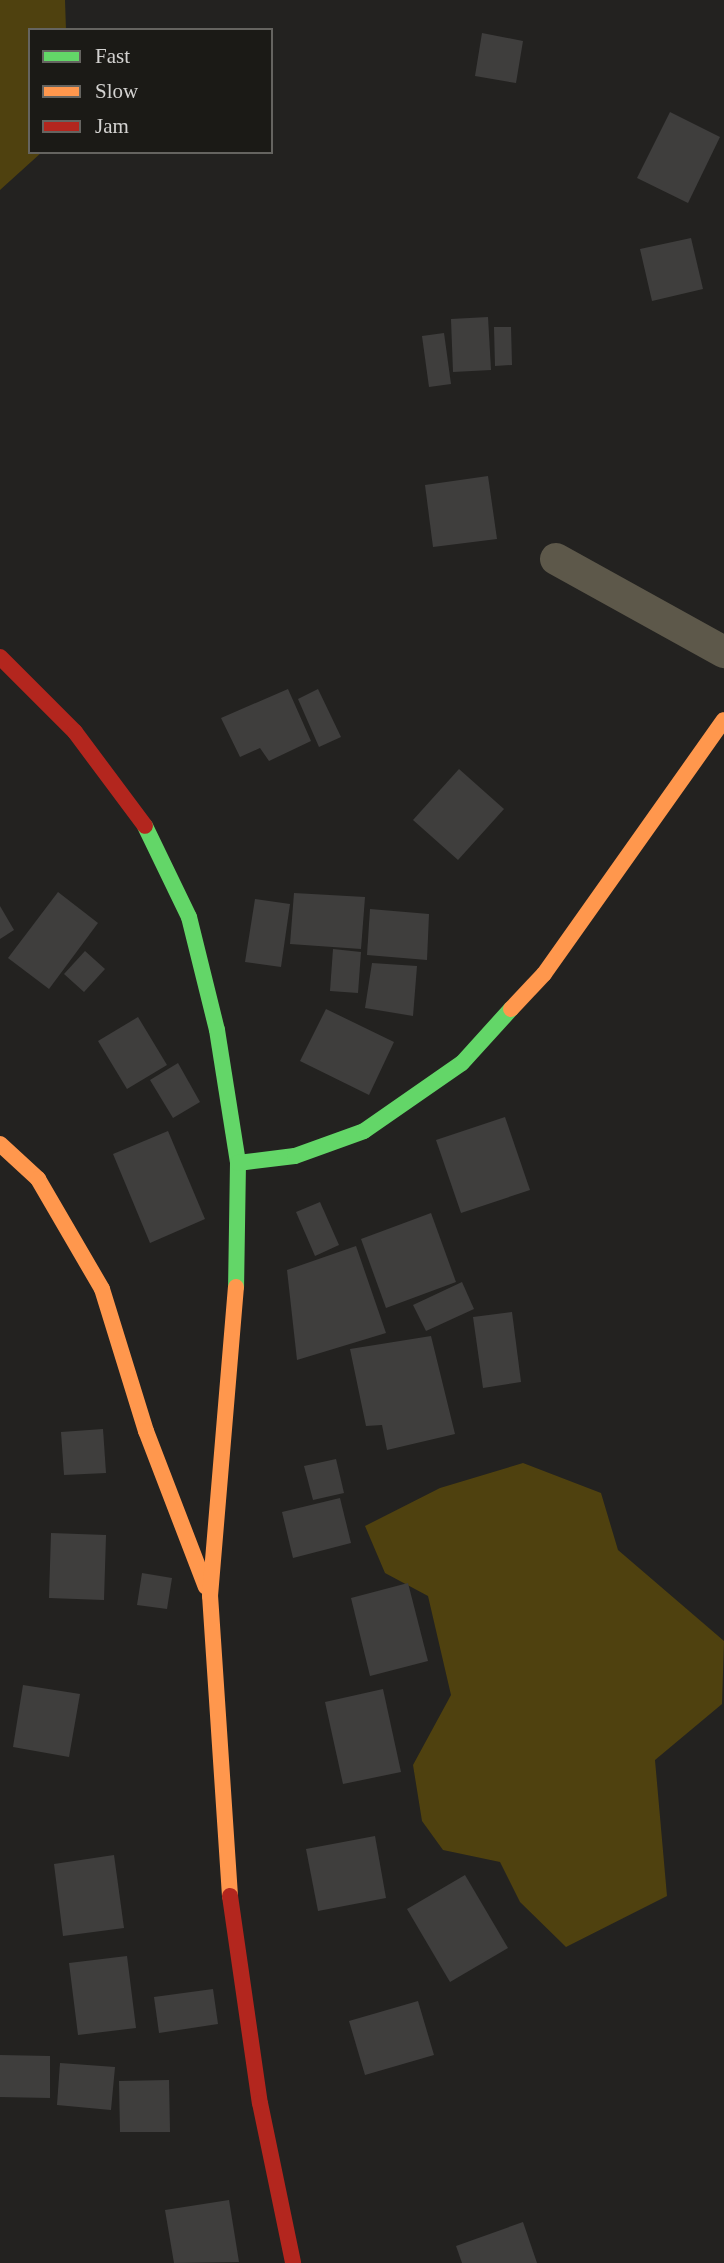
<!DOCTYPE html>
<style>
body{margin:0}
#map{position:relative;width:724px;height:2263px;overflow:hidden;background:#232220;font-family:Georgia,serif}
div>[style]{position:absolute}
.forest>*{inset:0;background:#4f410f}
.building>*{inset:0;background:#3f3e3d}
.street>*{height:32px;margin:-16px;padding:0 16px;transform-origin:16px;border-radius:16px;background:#5d584a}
.fast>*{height:16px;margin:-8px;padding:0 8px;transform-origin:8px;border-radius:8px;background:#63d668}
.slow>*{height:16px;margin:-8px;padding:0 8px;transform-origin:8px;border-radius:8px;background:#ff974d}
.jam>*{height:16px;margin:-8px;padding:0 8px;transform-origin:8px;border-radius:8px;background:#b3261e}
span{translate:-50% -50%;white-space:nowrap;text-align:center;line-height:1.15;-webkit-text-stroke:5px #1b1a16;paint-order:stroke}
.legend{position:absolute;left:28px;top:28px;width:245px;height:126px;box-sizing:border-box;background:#1b1a16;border:2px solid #656460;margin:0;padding:9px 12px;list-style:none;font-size:21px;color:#d3d2d0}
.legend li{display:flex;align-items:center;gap:14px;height:35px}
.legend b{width:35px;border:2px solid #656460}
</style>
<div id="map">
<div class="forest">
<div style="clip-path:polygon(0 0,65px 0,66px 30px,30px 30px,30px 152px,42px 152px,0 190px)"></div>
<div style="clip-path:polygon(523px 1463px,601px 1493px,618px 1550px,724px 1641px,722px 1704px,655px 1760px,667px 1896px,566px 1947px,520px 1902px,500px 1862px,443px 1850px,422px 1821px,413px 1765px,451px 1695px,428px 1596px,385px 1573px,365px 1526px,440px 1488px)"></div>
</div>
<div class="building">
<div style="clip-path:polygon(482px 33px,523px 41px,516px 83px,475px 76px)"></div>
<div style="clip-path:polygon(670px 112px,720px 137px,688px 203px,637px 178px)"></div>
<div style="clip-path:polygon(691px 238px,703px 289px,652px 301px,640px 249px)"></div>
<div style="clip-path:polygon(488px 317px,491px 370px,453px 372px,451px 319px)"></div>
<div style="clip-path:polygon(494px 327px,511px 327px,512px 365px,495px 366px)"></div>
<div style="clip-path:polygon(444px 333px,451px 384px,429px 387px,422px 336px)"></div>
<div style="clip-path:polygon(488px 476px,497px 539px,433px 547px,425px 485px)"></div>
<div style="clip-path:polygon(288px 689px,311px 741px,269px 761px,260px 748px,240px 757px,221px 718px)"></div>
<div style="clip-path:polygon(318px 689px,341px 737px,319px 747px,298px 699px)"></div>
<div style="clip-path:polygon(459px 769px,504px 809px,458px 860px,413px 820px)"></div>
<div style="clip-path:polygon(58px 892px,98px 923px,49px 989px,8px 958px)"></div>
<div style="clip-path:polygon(294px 893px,365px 897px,361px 949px,290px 944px)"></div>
<div style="clip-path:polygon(255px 899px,290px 904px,281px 967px,245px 962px)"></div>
<div style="clip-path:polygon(0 906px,14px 930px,0 939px)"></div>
<div style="clip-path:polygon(370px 909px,429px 914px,427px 960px,367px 955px)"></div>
<div style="clip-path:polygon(333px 949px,361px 952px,358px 993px,330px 991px)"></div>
<div style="clip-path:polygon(85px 951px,105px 969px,84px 992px,64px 974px)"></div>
<div style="clip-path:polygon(372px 963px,417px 966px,413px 1016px,365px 1008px)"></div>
<div style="clip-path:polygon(326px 1009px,394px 1042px,369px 1095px,300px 1061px)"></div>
<div style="clip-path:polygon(138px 1017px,167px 1065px,127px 1089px,98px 1041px)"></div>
<div style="clip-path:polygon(178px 1063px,200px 1102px,173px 1118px,150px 1080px)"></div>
<div style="clip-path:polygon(505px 1117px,530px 1190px,461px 1213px,436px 1140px)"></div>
<div style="clip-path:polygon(168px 1131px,205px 1219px,150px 1243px,113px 1154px)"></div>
<div style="clip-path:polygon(320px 1202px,339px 1245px,315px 1256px,296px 1212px)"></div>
<div style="clip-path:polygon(431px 1213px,456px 1282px,386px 1308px,361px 1239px)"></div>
<div style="clip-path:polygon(356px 1246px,386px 1333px,297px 1360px,287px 1270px)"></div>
<div style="clip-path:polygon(462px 1282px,474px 1309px,426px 1331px,413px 1305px)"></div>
<div style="clip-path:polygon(512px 1312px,521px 1382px,483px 1388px,473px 1317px)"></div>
<div style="clip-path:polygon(431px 1336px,455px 1434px,387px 1450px,382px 1425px,366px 1426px,350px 1349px)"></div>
<div style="clip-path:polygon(103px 1429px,106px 1473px,64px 1475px,61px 1432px)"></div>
<div style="clip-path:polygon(336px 1459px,344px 1493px,313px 1500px,304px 1466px)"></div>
<div style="clip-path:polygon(340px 1498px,351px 1543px,293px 1558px,282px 1512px)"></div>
<div style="clip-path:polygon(51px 1533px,106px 1535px,104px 1600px,49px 1598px)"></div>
<div style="clip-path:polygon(142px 1573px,172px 1578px,167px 1609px,137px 1605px)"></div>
<div style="clip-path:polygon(408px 1583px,428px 1661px,370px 1676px,351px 1598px)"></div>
<div style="clip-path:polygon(23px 1685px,80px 1694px,69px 1757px,13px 1747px)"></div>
<div style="clip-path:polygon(383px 1689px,401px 1772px,343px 1784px,325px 1702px)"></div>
<div style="clip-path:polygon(375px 1836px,386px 1898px,318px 1911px,306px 1849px)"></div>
<div style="clip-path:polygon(114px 1855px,124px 1928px,63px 1936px,54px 1864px)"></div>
<div style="clip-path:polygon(465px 1875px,508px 1948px,450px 1982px,407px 1909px)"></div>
<div style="clip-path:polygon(127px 1956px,136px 2028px,78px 2035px,69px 1963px)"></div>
<div style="clip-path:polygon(213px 1989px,218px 2024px,159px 2033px,154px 1997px)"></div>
<div style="clip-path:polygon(418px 2001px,434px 2055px,365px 2075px,349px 2021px)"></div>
<div style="clip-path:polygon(0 2055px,50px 2056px,50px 2098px,0 2097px)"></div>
<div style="clip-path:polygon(60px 2063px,115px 2067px,111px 2110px,57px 2105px)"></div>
<div style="clip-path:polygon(169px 2080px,170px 2132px,120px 2132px,119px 2081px)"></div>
<div style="clip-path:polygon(229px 2200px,239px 2262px,174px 2263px,165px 2210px)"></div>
<div style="clip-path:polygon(523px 2222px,537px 2263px,462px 2263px,456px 2246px)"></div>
</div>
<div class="street">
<div style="left:556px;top:559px;width:192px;rotate:29deg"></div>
</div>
<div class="fast">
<div style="left:145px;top:826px;width:101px;rotate:64.2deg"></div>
<div style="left:189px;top:917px;width:116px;rotate:76.1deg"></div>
<div style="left:217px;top:1030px;width:135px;rotate:81deg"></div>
<div style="left:238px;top:1163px;width:124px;rotate:90.9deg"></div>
<div style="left:238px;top:1163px;width:57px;rotate:-7deg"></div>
<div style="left:295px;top:1156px;width:73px;rotate:-19.9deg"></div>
<div style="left:364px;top:1131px;width:119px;rotate:-34.8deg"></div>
<div style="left:462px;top:1063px;width:73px;rotate:-47.8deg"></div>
</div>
<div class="slow">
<div style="left:511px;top:1009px;width:48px;rotate:-46.7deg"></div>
<div style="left:544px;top:974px;width:311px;rotate:-54.7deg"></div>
<div style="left:0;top:1144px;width:52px;rotate:42.6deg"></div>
<div style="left:38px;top:1179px;width:127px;rotate:59.8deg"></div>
<div style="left:102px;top:1289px;width:149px;rotate:72.8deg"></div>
<div style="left:146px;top:1431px;width:167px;rotate:69deg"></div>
<div style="left:230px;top:1896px;width:301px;rotate:-93.8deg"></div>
<div style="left:210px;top:1596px;width:310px;rotate:-85.2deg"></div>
</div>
<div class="jam">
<div style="left:0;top:657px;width:106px;rotate:45deg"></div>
<div style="left:75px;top:732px;width:117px;rotate:53.3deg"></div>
<div style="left:230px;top:1896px;width:209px;rotate:81.8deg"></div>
<div style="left:260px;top:2103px;width:163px;rotate:78.3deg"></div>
</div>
<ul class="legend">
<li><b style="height:9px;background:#63d668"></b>Fast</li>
<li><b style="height:9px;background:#ff974d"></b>Slow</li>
<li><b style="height:9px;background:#b3261e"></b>Jam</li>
</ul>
</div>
